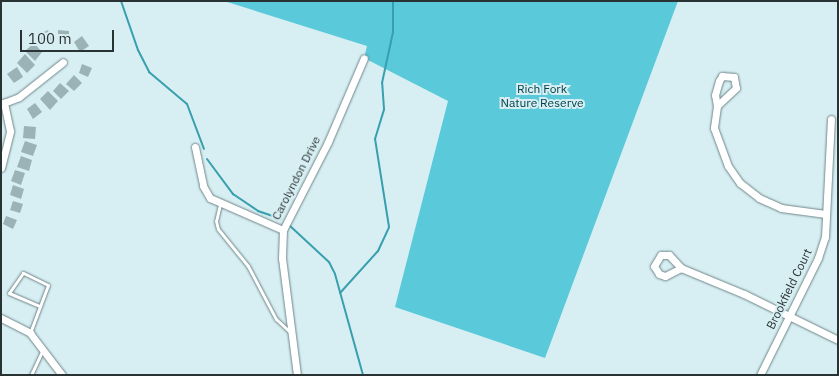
<!DOCTYPE html>
<style>
body{margin:0}
#map{position:relative;width:839px;height:376px;overflow:hidden;background:#d7eff3;font-family:"IBM Plex Sans",sans-serif}
div>[style]{position:absolute}
.green>*{inset:0;background:#5ac9da}
.stream>*{height:2px;margin:-1px;padding:0 1px;transform-origin:1px;border-radius:1px;background:#389fae}
.building>*{inset:0;background:#9bb2b6}
.roads{filter:drop-shadow(0 0 1px #708589) drop-shadow(0 0 1px #708589)}
.lane>*{height:3px;margin:-1.5px;padding:0 1.5px;transform-origin:1.5px;border-radius:1.5px;background:#fff}
.street>*{height:7px;margin:-3.5px;padding:0 3.5px;transform-origin:3.5px;border-radius:3.5px;background:#fff}
span{translate:-50% -50%;white-space:nowrap;text-align:center;line-height:1.15;-webkit-text-stroke:4px #d7eff3;paint-order:stroke}
.park-label{font-size:12px;color:#004048}
.street-label{font-size:12px;color:#2a3334}
.frame{position:absolute;inset:0;border:2px solid #2a3334;pointer-events:none}
.scale{position:absolute;left:20px;top:30px;width:94px;height:22px;box-sizing:border-box;border:2px solid #2a3334;border-top:0;padding-left:6px;font-size:15px;line-height:18px;white-space:nowrap;color:#2a3334;-webkit-text-stroke:4px #d7eff3;paint-order:stroke}
</style>
<div id="map">
<div class="green">
<div style="clip-path:polygon(224px 1px,678px 1px,545px 358px,395px 307px,448px 101px,364px 58px,367px 46px)"></div>
</div>
<div class="stream">
<div style="left:121px;top:1px;width:52px;rotate:70.9deg"></div>
<div style="left:138px;top:50px;width:25px;rotate:63deg"></div>
<div style="left:149px;top:72px;width:50px;rotate:40.1deg"></div>
<div style="left:187px;top:104px;width:48px;rotate:69.3deg"></div>
<div style="left:207px;top:159px;width:44px;rotate:53.4deg"></div>
<div style="left:233px;top:194px;width:30px;rotate:34deg"></div>
<div style="left:258px;top:211px;width:24px;rotate:19deg"></div>
<div style="left:289px;top:225px;width:54px;rotate:42.8deg"></div>
<div style="left:329px;top:262px;width:13px;rotate:63deg"></div>
<div style="left:335px;top:274px;width:105px;rotate:74.5deg"></div>
<div style="left:340px;top:293px;width:57px;rotate:-47.9deg"></div>
<div style="left:378px;top:251px;width:26px;rotate:-65deg"></div>
<div style="left:389px;top:227px;width:89px;rotate:-99deg"></div>
<div style="left:375px;top:139px;width:31px;rotate:-73deg"></div>
<div style="left:384px;top:109px;width:26px;rotate:-94deg"></div>
<div style="left:382px;top:83px;width:52px;rotate:-77.8deg"></div>
<div style="left:393px;top:32px;width:31px;rotate:-90deg"></div>
</div>
<div class="building">
<div style="clip-path:polygon(48px 30px,53px 40px,43px 45px,38px 35px)"></div>
<div style="clip-path:polygon(58px 30px,69px 31px,69px 41px,58px 41px)"></div>
<div style="clip-path:polygon(82px 36px,89px 46px,80px 52px,74px 42px)"></div>
<div style="clip-path:polygon(34px 43px,42px 52px,35px 61px,25px 51px)"></div>
<div style="clip-path:polygon(25px 54px,35px 65px,27px 73px,17px 63px)"></div>
<div style="clip-path:polygon(82px 64px,92px 68px,88px 77px,79px 73px)"></div>
<div style="clip-path:polygon(17px 67px,23px 77px,14px 83px,7px 74px)"></div>
<div style="clip-path:polygon(74px 75px,82px 83px,74px 91px,66px 84px)"></div>
<div style="clip-path:polygon(60px 83px,69px 91px,61px 99px,53px 91px)"></div>
<div style="clip-path:polygon(48px 91px,58px 101px,50px 110px,40px 99px)"></div>
<div style="clip-path:polygon(35px 103px,42px 112px,33px 119px,27px 109px)"></div>
<div style="clip-path:polygon(24px 126px,36px 127px,35px 139px,23px 138px)"></div>
<div style="clip-path:polygon(25px 141px,37px 145px,33px 156px,21px 152px)"></div>
<div style="clip-path:polygon(21px 156px,32px 160px,29px 171px,17px 167px)"></div>
<div style="clip-path:polygon(15px 170px,25px 173px,21px 185px,11px 181px)"></div>
<div style="clip-path:polygon(13px 185px,24px 189px,21px 199px,10px 195px)"></div>
<div style="clip-path:polygon(13px 201px,23px 204px,20px 213px,10px 210px)"></div>
<div style="clip-path:polygon(6px 216px,17px 220px,13px 229px,3px 224px)"></div>
</div>
<div class="roads">
<div class="lane">
<div style="left:220px;top:204px;width:17px;rotate:103deg"></div>
<div style="left:216px;top:221px;width:8px;rotate:76deg"></div>
<div style="left:218px;top:229px;width:48px;rotate:51deg"></div>
<div style="left:248px;top:266px;width:60px;rotate:62.2deg"></div>
<div style="left:276px;top:319px;width:19px;rotate:43deg"></div>
<div style="left:30px;top:333px;width:51px;rotate:-69.4deg"></div>
<div style="left:48px;top:285px;width:28px;rotate:-154deg"></div>
<div style="left:23px;top:273px;width:24px;rotate:125deg"></div>
<div style="left:9px;top:293px;width:34px;rotate:23deg"></div>
<div style="left:31px;top:375px;width:26px;rotate:-65deg"></div>
</div>
<div class="street">
<div style="left:1px;top:104px;width:19px;rotate:-21deg"></div>
<div style="left:19px;top:97px;width:56px;rotate:-38.5deg"></div>
<div style="left:717px;top:106px;width:11px;rotate:-100deg"></div>
<div style="left:715px;top:95px;width:15px;rotate:-74deg"></div>
<div style="left:719px;top:81px;width:6px;rotate:-59deg"></div>
<div style="left:722px;top:76px;width:12px;rotate:5deg"></div>
<div style="left:734px;top:77px;width:11px;rotate:80deg"></div>
<div style="left:736px;top:88px;width:26px;rotate:137deg"></div>
<div style="left:717px;top:106px;width:22px;rotate:98deg"></div>
<div style="left:714px;top:128px;width:40px;rotate:69.8deg"></div>
<div style="left:728px;top:166px;width:21px;rotate:55deg"></div>
<div style="left:740px;top:183px;width:24px;rotate:38deg"></div>
<div style="left:759px;top:198px;width:24px;rotate:24deg"></div>
<div style="left:781px;top:208px;width:45px;rotate:7.6deg"></div>
<div style="left:195px;top:147px;width:40px;rotate:78deg"></div>
<div style="left:203px;top:186px;width:14px;rotate:60deg"></div>
<div style="left:210px;top:198px;width:80px;rotate:23.7deg"></div>
<div style="left:1px;top:168px;width:38px;rotate:-76deg"></div>
<div style="left:10px;top:131px;width:29px;rotate:-102deg"></div>
<div style="left:681px;top:268px;width:18px;rotate:153deg"></div>
<div style="left:665px;top:276px;width:6px;rotate:-162deg"></div>
<div style="left:659px;top:274px;width:9px;rotate:-122deg"></div>
<div style="left:654px;top:266px;width:13px;rotate:-58deg"></div>
<div style="left:661px;top:255px;width:8px"></div>
<div style="left:669px;top:255px;width:18px;rotate:47deg"></div>
<div style="left:681px;top:268px;width:68px;rotate:22.4deg"></div>
<div style="left:744px;top:294px;width:105px;rotate:26.1deg"></div>
<div style="left:1px;top:318px;width:33px;rotate:27deg"></div>
<div style="left:30px;top:333px;width:53px;rotate:52.7deg"></div>
<div style="left:297px;top:375px;width:118px;rotate:-97.3deg"></div>
<div style="left:282px;top:258px;width:28px;rotate:-88deg"></div>
<div style="left:283px;top:230px;width:99px;rotate:-62.9deg"></div>
<div style="left:328px;top:142px;width:91px;rotate:-66.8deg"></div>
<div style="left:760px;top:375px;width:131px;rotate:-63.6deg"></div>
<div style="left:818px;top:258px;width:22px;rotate:-72deg"></div>
<div style="left:825px;top:237px;width:118px;rotate:-87.1deg"></div>
</div>
</div>
<div class="park-label">
<span style="left:542px;top:96px">Rich Fork<br>Nature Reserve</span>
</div>
<div class="street-label">
<span style="left:296px;top:178px;rotate:-63deg">Carolyndon Drive</span>
<span style="left:789px;top:289px;rotate:-64deg">Brookfield Court</span>
</div>
<div class="frame"></div>
<div class="scale">100 m</div>
</div>
